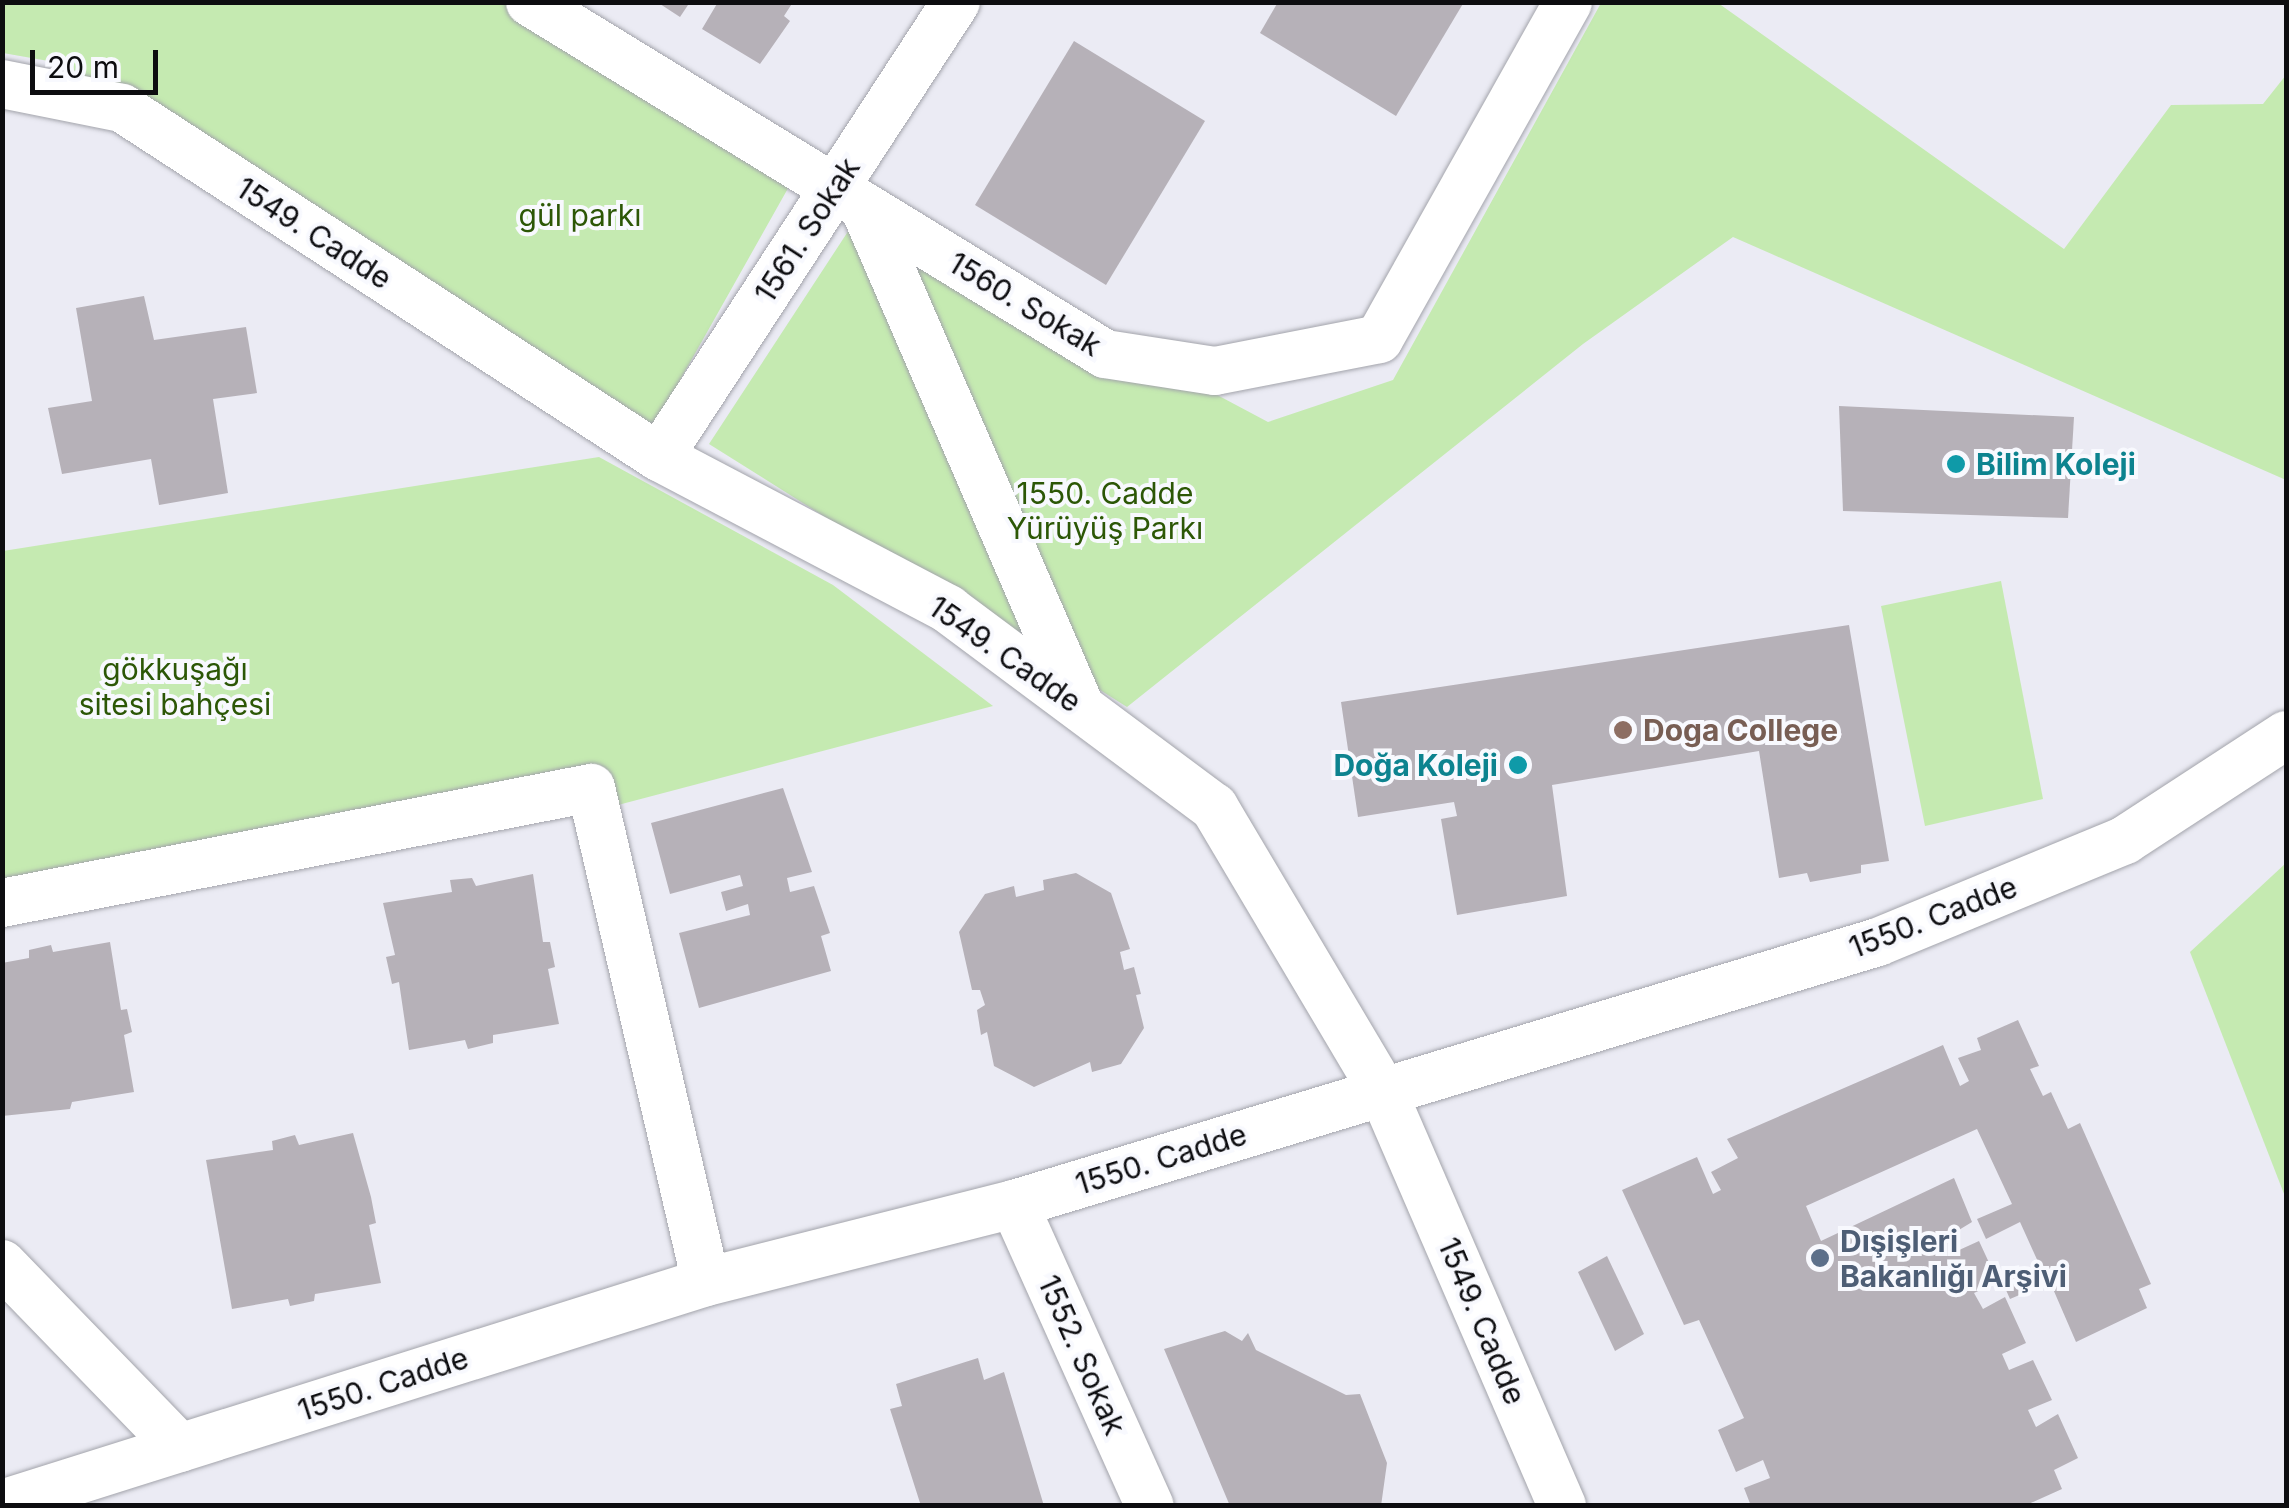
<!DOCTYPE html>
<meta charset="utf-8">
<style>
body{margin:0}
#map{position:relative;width:2289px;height:1508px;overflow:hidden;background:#ebebf4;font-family:Inter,sans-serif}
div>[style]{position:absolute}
.green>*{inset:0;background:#c5eab1}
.building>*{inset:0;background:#b6b1b8}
.roads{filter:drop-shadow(0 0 2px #a3a4ab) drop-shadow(0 0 2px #a3a4ab)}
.minor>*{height:48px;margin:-24px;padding:0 24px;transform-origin:24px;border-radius:24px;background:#fff}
.dots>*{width:28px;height:28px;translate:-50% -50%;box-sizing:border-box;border:5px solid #f8f9fe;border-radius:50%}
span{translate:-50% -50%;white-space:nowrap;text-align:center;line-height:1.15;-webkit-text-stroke:8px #f8f9fe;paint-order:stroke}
.park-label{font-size:30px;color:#2c5706}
.street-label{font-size:30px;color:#0d0d10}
.culture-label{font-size:30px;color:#0d838f;font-weight:700}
.left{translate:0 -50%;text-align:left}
.right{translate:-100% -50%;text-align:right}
.education-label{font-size:30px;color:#785e54;font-weight:700}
.service-label{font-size:30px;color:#4e5e75;font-weight:700}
.frame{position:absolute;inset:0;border:5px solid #0d0d10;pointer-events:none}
.scale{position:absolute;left:30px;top:50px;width:128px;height:45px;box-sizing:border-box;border:5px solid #0d0d10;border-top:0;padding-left:12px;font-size:30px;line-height:35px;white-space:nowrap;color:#0d0d10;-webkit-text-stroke:8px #f8f9fe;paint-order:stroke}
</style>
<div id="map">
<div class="green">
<div style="clip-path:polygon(2px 3px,512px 3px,791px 183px,652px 430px,249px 167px,60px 63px,3px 53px)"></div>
<div style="clip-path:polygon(1601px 3px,1718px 3px,2064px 249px,2171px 105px,2263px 104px,2286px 75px,2286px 480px,1733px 237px,1583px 344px,1127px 707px,709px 444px,864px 207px,1268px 422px,1393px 380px)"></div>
<div style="clip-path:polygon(599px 457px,833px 585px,993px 706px,618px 805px,3px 880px,3px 551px)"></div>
<div style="clip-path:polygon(2001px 581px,2043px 799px,1925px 826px,1881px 606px)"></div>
<div style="clip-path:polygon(2286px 863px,2286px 1199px,2190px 952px)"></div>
</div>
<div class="building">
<div style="clip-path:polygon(657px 2px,690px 2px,680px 17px)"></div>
<div style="clip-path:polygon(718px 2px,793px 2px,784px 16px,790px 21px,760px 64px,702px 29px)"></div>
<div style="clip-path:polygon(1278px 2px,1464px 2px,1396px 116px,1260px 33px)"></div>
<div style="clip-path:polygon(1074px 41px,1205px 121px,1106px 285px,975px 205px)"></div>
<div style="clip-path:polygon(144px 296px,154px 340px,246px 327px,257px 393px,213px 399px,228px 493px,159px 505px,151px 459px,62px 474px,48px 408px,92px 401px,76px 308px)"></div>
<div style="clip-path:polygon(1839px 406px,2074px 417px,2068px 518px,1843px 511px)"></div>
<div style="clip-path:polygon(1849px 625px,1889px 861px,1861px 865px,1861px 873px,1810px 882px,1807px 873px,1779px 878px,1759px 751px,1552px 785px,1567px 896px,1457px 915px,1441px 819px,1457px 816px,1454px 802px,1358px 817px,1341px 702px)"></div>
<div style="clip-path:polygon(783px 788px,812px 872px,787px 878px,790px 892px,814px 886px,830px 933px,821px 936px,831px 971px,699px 1008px,679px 933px,750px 915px,748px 904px,726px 911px,721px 892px,743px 886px,740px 875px,670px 894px,651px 823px)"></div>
<div style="clip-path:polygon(1076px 873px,1111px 893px,1130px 949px,1120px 952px,1124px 970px,1134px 967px,1141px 994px,1136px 995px,1144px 1028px,1121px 1064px,1092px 1072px,1090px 1062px,1034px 1087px,994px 1066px,987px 1032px,981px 1035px,977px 1010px,985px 1005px,980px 990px,972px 990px,959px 932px,985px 894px,1014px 886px,1016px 897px,1044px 890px,1043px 880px)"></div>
<div style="clip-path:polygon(533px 874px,543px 942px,550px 942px,555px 967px,548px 969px,559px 1024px,493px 1035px,493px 1043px,468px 1049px,465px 1040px,409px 1050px,399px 982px,392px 984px,386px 957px,395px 955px,383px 903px,452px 892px,450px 880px,472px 878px,476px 886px)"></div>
<div style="clip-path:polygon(110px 942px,121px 1010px,127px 1009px,132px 1032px,124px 1035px,134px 1092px,72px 1102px,70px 1109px,2px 1116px,2px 963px,29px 958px,29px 950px,51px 945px,53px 952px)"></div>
<div style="clip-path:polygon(2018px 1020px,2039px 1066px,2030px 1069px,2043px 1096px,2051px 1092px,2068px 1129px,2080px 1123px,2151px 1284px,2139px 1289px,2147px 1308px,2076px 1342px,2050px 1282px,2010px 1299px,2002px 1281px,2039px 1264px,2020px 1222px,1986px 1239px,1977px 1219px,2012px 1204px,1977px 1129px,1806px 1206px,1821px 1241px,1954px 1178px,1972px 1222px,1949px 1236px,1957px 1251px,1979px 1241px,1998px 1282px,1974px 1293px,1983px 1309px,2005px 1297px,2026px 1343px,2002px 1354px,2009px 1370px,2033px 1360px,2052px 1400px,2028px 1410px,2036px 1427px,2058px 1414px,2078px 1458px,2054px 1470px,2062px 1489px,2024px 1506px,1751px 1506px,1744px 1488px,1770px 1478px,1763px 1460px,1736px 1472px,1718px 1430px,1744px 1418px,1699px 1320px,1684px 1325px,1622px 1190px,1697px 1157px,1713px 1194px,1721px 1190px,1711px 1172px,1738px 1158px,1727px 1139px,1943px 1045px,1960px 1086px,1969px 1081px,1958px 1058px,1981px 1050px,1977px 1038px)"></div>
<div style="clip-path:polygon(353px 1133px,371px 1197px,376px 1223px,369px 1225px,381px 1283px,315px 1294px,314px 1301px,290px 1306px,288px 1299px,232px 1309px,206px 1160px,273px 1150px,272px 1141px,295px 1135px,299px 1145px)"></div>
<div style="clip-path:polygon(1607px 1256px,1644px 1334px,1615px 1351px,1578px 1272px)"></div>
<div style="clip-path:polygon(1225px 1331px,1242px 1341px,1248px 1333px,1256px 1350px,1346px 1395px,1360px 1394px,1387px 1463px,1381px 1506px,1230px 1506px,1164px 1349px)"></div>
<div style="clip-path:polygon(978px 1358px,984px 1380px,1004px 1372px,1044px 1506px,921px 1506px,890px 1409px,902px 1406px,896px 1384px)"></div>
</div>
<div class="roads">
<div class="minor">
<div style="left:530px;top:2px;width:674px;rotate:31.47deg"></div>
<div style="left:1105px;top:354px;width:111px;rotate:8.8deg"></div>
<div style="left:1215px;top:371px;width:167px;rotate:-11deg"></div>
<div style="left:1379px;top:339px;width:386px;rotate:-60.7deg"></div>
<div style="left:2px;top:84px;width:122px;rotate:11.3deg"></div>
<div style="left:122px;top:108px;width:640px;rotate:33.02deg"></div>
<div style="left:659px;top:457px;width:327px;rotate:27.7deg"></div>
<div style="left:948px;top:609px;width:332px;rotate:36.7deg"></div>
<div style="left:1214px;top:807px;width:331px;rotate:59.3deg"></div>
<div style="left:1383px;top:1092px;width:451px;rotate:66.6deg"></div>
<div style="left:864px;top:207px;width:542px;rotate:66.61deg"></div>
<div style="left:659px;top:457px;width:543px;rotate:-56.87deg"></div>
<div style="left:2px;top:903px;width:600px;rotate:-11.05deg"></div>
<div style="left:591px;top:788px;width:507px;rotate:76.9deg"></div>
<div style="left:1014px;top:1204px;width:331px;rotate:65.8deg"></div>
<div style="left:2px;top:1264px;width:256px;rotate:45.9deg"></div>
<div style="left:2px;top:1504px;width:738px;rotate:-17.5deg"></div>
<div style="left:706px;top:1282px;width:318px;rotate:-14.2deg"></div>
<div style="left:1014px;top:1204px;width:903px;rotate:-16.87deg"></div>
<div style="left:1878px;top:942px;width:267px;rotate:-22.4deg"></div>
<div style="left:2125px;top:840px;width:192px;rotate:-33.1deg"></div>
</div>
</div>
<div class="dots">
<div style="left:1956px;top:464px;background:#0f9aa8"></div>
<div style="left:1623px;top:730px;background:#8d6e63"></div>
<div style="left:1518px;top:765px;background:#0f9aa8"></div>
<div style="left:1820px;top:1258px;background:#5c6f8a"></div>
</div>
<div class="park-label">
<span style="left:580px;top:215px">gül parkı</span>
<span style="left:1105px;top:510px">1550. Cadde<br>Yürüyüş Parkı</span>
<span style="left:175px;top:686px">gökkuşağı<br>sitesi bahçesi</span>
</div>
<div class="street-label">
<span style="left:807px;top:230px;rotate:-57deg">1561. Sokak</span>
<span style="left:314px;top:233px;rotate:33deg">1549. Cadde</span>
<span style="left:1025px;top:304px;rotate:31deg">1560. Sokak</span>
<span style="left:1005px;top:654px;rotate:35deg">1549. Cadde</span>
<span style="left:1933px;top:917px;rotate:-21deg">1550. Cadde</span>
<span style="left:1161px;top:1159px;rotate:-17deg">1550. Cadde</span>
<span style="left:1482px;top:1321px;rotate:67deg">1549. Cadde</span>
<span style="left:1082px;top:1355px;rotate:66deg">1552. Sokak</span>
<span style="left:383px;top:1384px;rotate:-18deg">1550. Cadde</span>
</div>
<div class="culture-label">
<span class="left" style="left:1976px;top:464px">Bilim Koleji</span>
<span class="right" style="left:1498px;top:765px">Doğa Koleji</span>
</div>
<div class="education-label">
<span class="left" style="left:1643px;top:730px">Doga College</span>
</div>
<div class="service-label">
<span class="left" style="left:1840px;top:1258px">Dışişleri<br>Bakanlığı Arşivi</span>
</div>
<div class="frame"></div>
<div class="scale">20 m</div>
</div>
